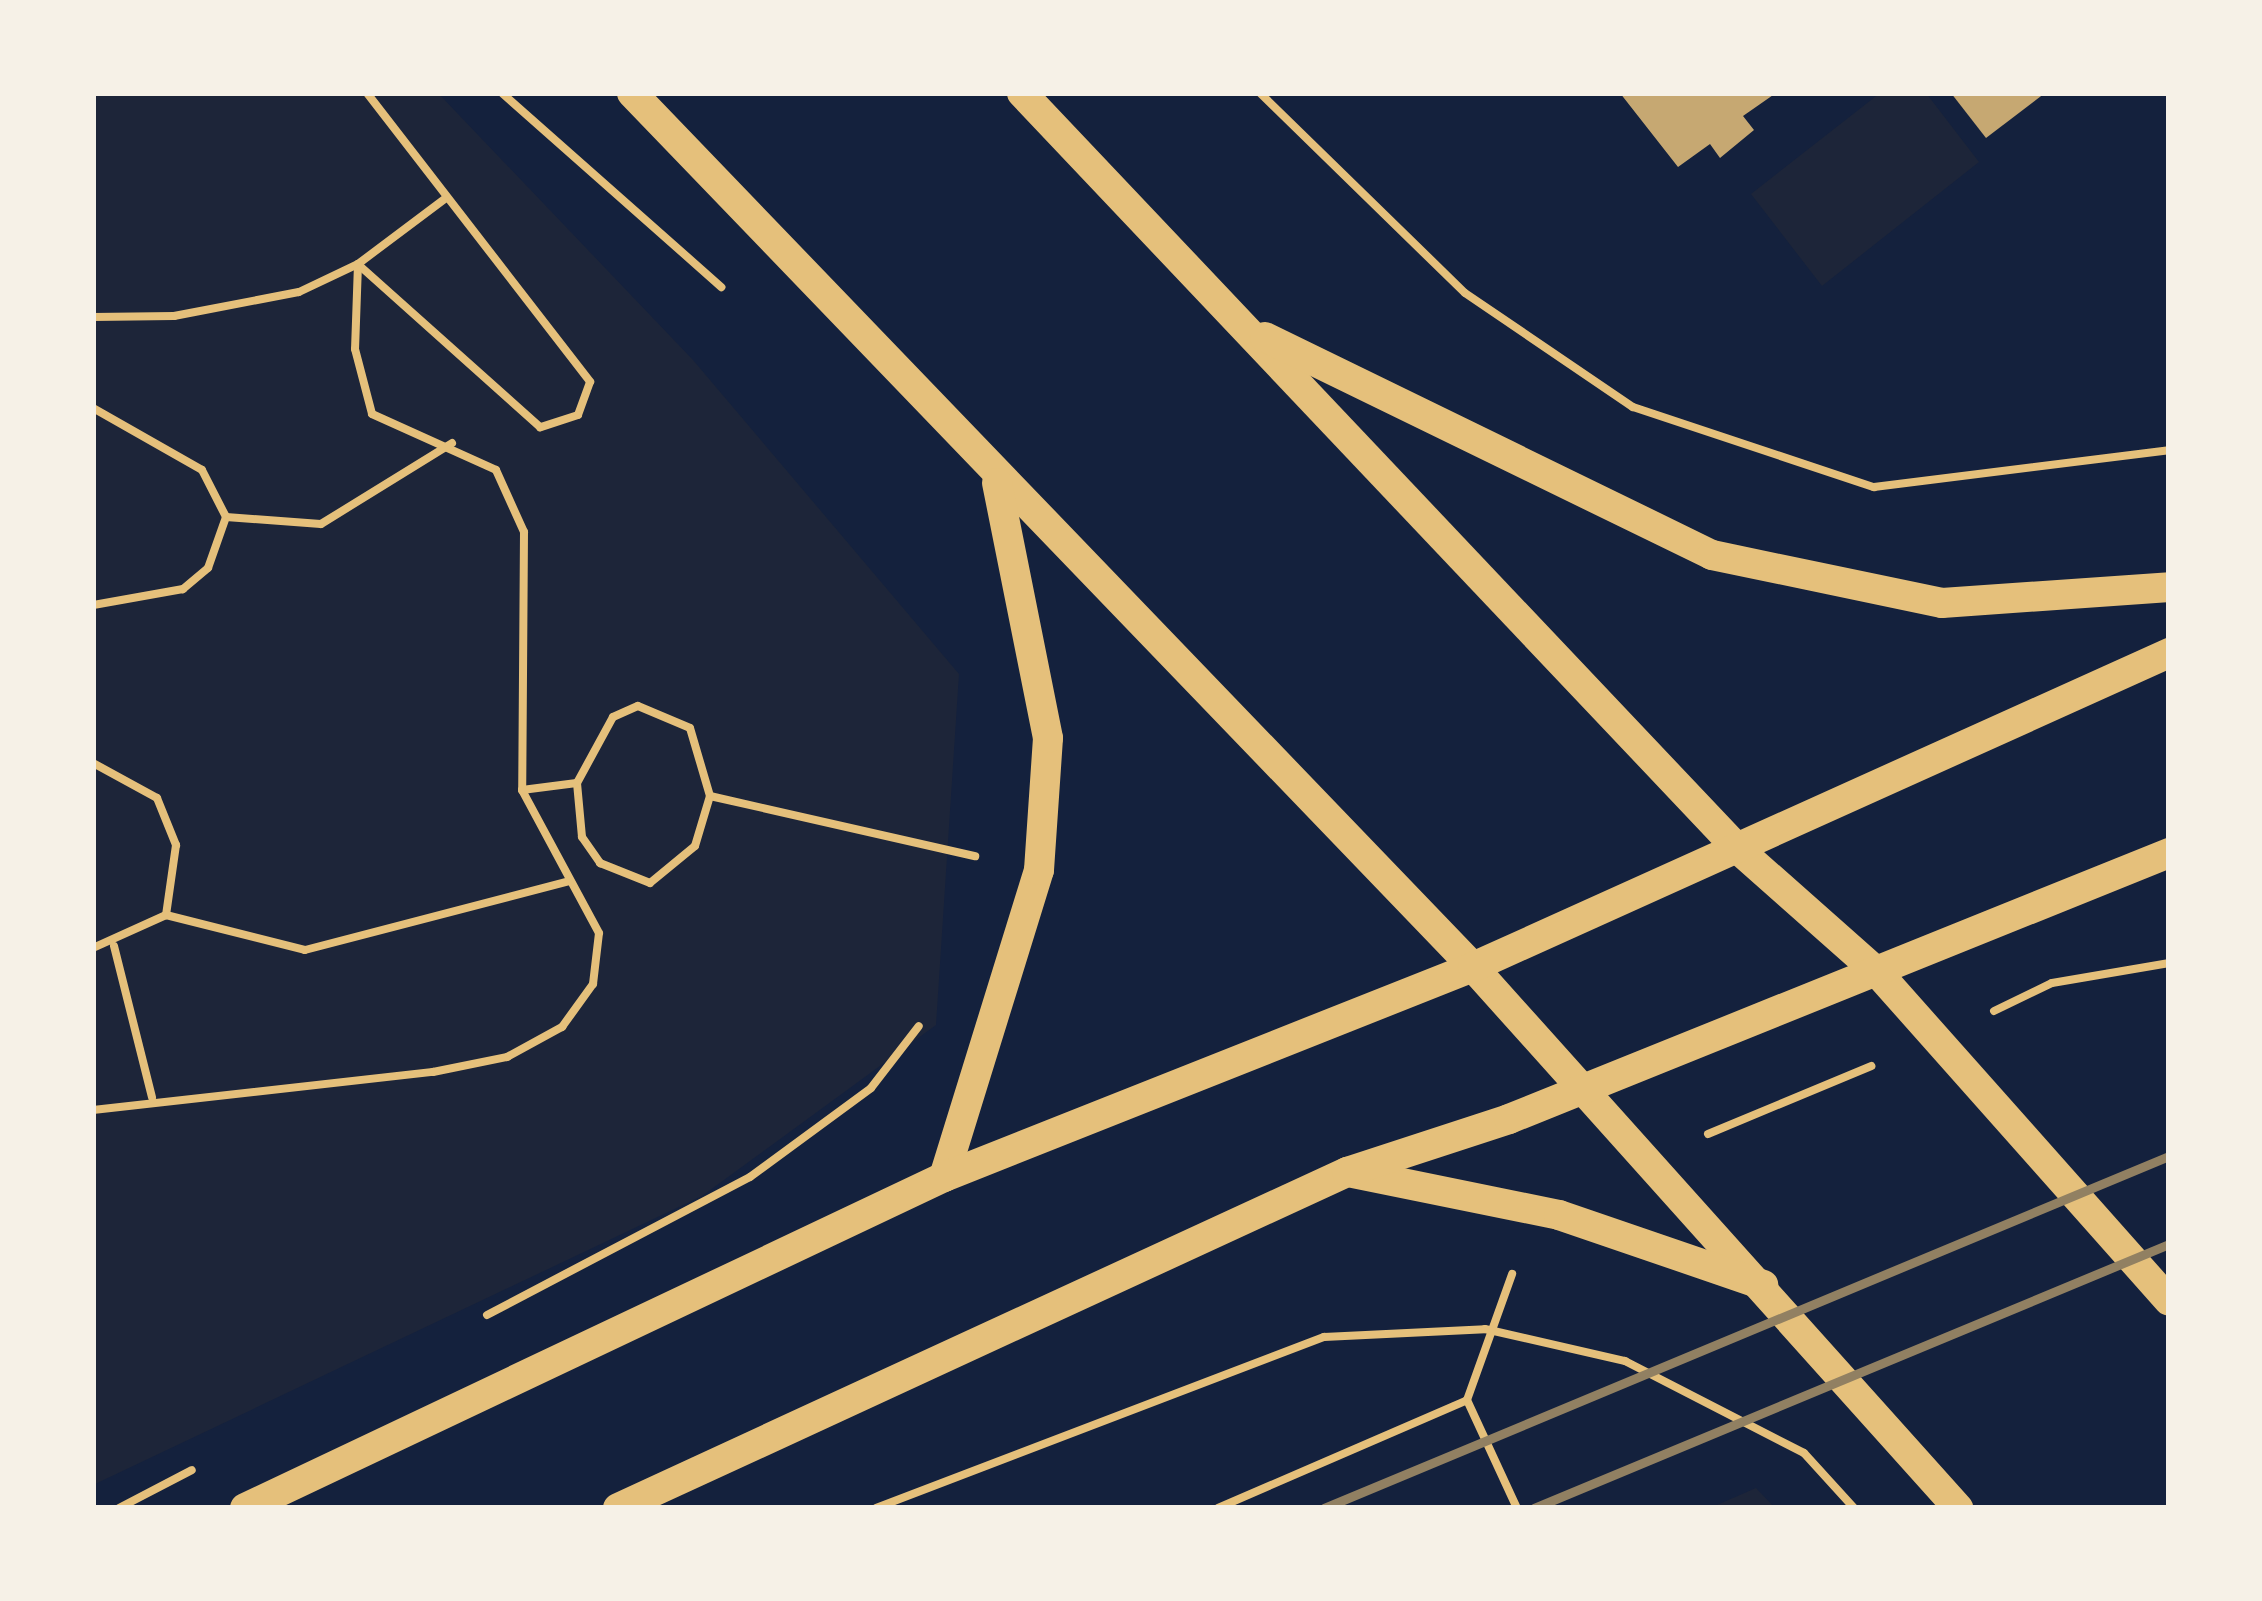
<!DOCTYPE html>
<style>
body{margin:0}
#map{position:relative;width:2262px;height:1601px;overflow:hidden;background:#14213d;font-family:Commissioner,sans-serif}
div>[style]{position:absolute}
.green>*{inset:0;background:#1d2539}
.building>*{inset:0;background:#c6a872}
.path>*{height:8px;margin:-4px;padding:0 4px;transform-origin:4px;border-radius:4px;background:#e5c07b}
.primary>*{height:30px;margin:-15px;padding:0 15px;transform-origin:15px;border-radius:15px;background:#e5c07b}
.rail>*{height:9px;margin:-4.5px;padding:0 4.5px;transform-origin:4.5px;border-radius:4.5px;background:#918062}
span{translate:-50% -50%;white-space:nowrap;text-align:center;line-height:1.15;-webkit-text-stroke:9px #f6f1e7;paint-order:stroke}
.frame{position:absolute;inset:0;border:96px solid #f6f1e7;pointer-events:none}
</style>
<div id="map">
<div class="green">
<div style="clip-path:polygon(93px 93px,438px 93px,693px 360px,959px 674px,936px 1025px,702px 1196px,93px 1485px)"></div>
<div style="clip-path:polygon(1880px 93px,1926px 93px,1979px 162px,1822px 286px,1751px 194px)"></div>
<div style="clip-path:polygon(1756px 1488px,1775px 1508px,1710px 1508px)"></div>
</div>
<div class="building">
<div style="clip-path:polygon(1620px 93px,1776px 93px,1743px 116px,1754px 130px,1720px 158px,1710px 144px,1678px 167px)"></div>
<div style="clip-path:polygon(1951px 93px,2045px 93px,1986px 138px)"></div>
</div>
<div class="path">
<div style="left:367px;top:93px;width:365px;rotate:52.3deg"></div>
<div style="left:590px;top:382px;width:35px;rotate:110deg"></div>
<div style="left:578px;top:415px;width:40px;rotate:162deg"></div>
<div style="left:540px;top:427px;width:244px;rotate:-138.2deg"></div>
<div style="left:358px;top:264px;width:110px;rotate:-36.9deg"></div>
<div style="left:502px;top:93px;width:293px;rotate:41.5deg"></div>
<div style="left:1260px;top:93px;width:286px;rotate:44.3deg"></div>
<div style="left:1465px;top:293px;width:203px;rotate:34.2deg"></div>
<div style="left:1633px;top:407px;width:254px;rotate:18.4deg"></div>
<div style="left:1874px;top:487px;width:297px;rotate:-7.1deg"></div>
<div style="left:93px;top:317px;width:81px;rotate:-0.7deg"></div>
<div style="left:174px;top:316px;width:127px;rotate:-10.9deg"></div>
<div style="left:299px;top:292px;width:65px;rotate:-25.4deg"></div>
<div style="left:358px;top:264px;width:85px;rotate:92deg"></div>
<div style="left:355px;top:349px;width:67px;rotate:75.3deg"></div>
<div style="left:372px;top:414px;width:136px;rotate:24.3deg"></div>
<div style="left:496px;top:470px;width:68px;rotate:65.7deg"></div>
<div style="left:524px;top:532px;width:258px;rotate:90.4deg"></div>
<div style="left:522px;top:790px;width:55px;rotate:-7.3deg"></div>
<div style="left:577px;top:783px;width:75px;rotate:-61.4deg"></div>
<div style="left:613px;top:717px;width:27px;rotate:-24deg"></div>
<div style="left:638px;top:706px;width:56px;rotate:22.9deg"></div>
<div style="left:690px;top:728px;width:71px;rotate:73.6deg"></div>
<div style="left:710px;top:796px;width:272px;rotate:12.8deg"></div>
<div style="left:93px;top:408px;width:125px;rotate:29.6deg"></div>
<div style="left:202px;top:470px;width:53px;rotate:62.9deg"></div>
<div style="left:226px;top:517px;width:54px;rotate:109.4deg"></div>
<div style="left:208px;top:568px;width:33px;rotate:140deg"></div>
<div style="left:183px;top:589px;width:91px;rotate:169.9deg"></div>
<div style="left:226px;top:517px;width:95px;rotate:4.2deg"></div>
<div style="left:321px;top:524px;width:154px;rotate:-31.7deg"></div>
<div style="left:93px;top:763px;width:73px;rotate:28.7deg"></div>
<div style="left:157px;top:798px;width:51px;rotate:68deg"></div>
<div style="left:176px;top:845px;width:71px;rotate:98.1deg"></div>
<div style="left:166px;top:915px;width:80px;rotate:155.7deg"></div>
<div style="left:577px;top:783px;width:54px;rotate:84.7deg"></div>
<div style="left:582px;top:837px;width:32px;rotate:55deg"></div>
<div style="left:600px;top:863px;width:54px;rotate:21.8deg"></div>
<div style="left:650px;top:883px;width:58px;rotate:-39.4deg"></div>
<div style="left:695px;top:846px;width:52px;rotate:-73.3deg"></div>
<div style="left:166px;top:915px;width:143px;rotate:14.1deg"></div>
<div style="left:305px;top:950px;width:273px;rotate:-14.6deg"></div>
<div style="left:114px;top:946px;width:156px;rotate:75.9deg"></div>
<div style="left:1994px;top:1011px;width:64px;rotate:-25.8deg"></div>
<div style="left:2052px;top:983px;width:119px;rotate:-9.7deg"></div>
<div style="left:93px;top:1110px;width:342px;rotate:-6.4deg"></div>
<div style="left:433px;top:1072px;width:76px;rotate:-11.5deg"></div>
<div style="left:507px;top:1057px;width:63px;rotate:-28.6deg"></div>
<div style="left:562px;top:1027px;width:53px;rotate:-54.2deg"></div>
<div style="left:593px;top:984px;width:51px;rotate:-83.3deg"></div>
<div style="left:599px;top:933px;width:162px;rotate:-118.3deg"></div>
<div style="left:1708px;top:1134px;width:177px;rotate:-22.6deg"></div>
<div style="left:487px;top:1315px;width:297px;rotate:-27.7deg"></div>
<div style="left:750px;top:1177px;width:150px;rotate:-36.3deg"></div>
<div style="left:871px;top:1088px;width:78px;rotate:-52.3deg"></div>
<div style="left:1467px;top:1400px;width:119px;rotate:65.2deg"></div>
<div style="left:119px;top:1508px;width:82px;rotate:-27.5deg"></div>
<div style="left:876px;top:1508px;width:480px;rotate:-20.9deg"></div>
<div style="left:1324px;top:1337px;width:161px;rotate:-2.8deg"></div>
<div style="left:1485px;top:1329px;width:144px;rotate:12.9deg"></div>
<div style="left:1625px;top:1361px;width:201px;rotate:27.2deg"></div>
<div style="left:1804px;top:1453px;width:74px;rotate:47.7deg"></div>
<div style="left:1218px;top:1508px;width:271px;rotate:-23.4deg"></div>
<div style="left:1467px;top:1400px;width:134px;rotate:-70.3deg"></div>
</div>
<div class="primary">
<div style="left:632px;top:93px;width:1213px;rotate:46.1deg"></div>
<div style="left:1473px;top:967px;width:727px;rotate:48.12deg"></div>
<div style="left:1022px;top:93px;width:1041px;rotate:46.56deg"></div>
<div style="left:1738px;top:849px;width:187px;rotate:41.5deg"></div>
<div style="left:1878px;top:973px;width:438px;rotate:48.4deg"></div>
<div style="left:1265px;top:337px;width:497px;rotate:26deg"></div>
<div style="left:1712px;top:555px;width:235px;rotate:11.8deg"></div>
<div style="left:1942px;top:603px;width:228px;rotate:-4deg"></div>
<div style="left:1353px;top:1173px;width:210px;rotate:11.5deg"></div>
<div style="left:1559px;top:1215px;width:216px;rotate:18.9deg"></div>
<div style="left:944px;top:1177px;width:321px;rotate:-72.8deg"></div>
<div style="left:1039px;top:870px;width:132px;rotate:-86.1deg"></div>
<div style="left:1048px;top:738px;width:260px;rotate:-101.3deg"></div>
<div style="left:245px;top:1508px;width:773px;rotate:-25.34deg"></div>
<div style="left:944px;top:1177px;width:569px;rotate:-21.65deg"></div>
<div style="left:1473px;top:967px;width:764px;rotate:-24.28deg"></div>
<div style="left:618px;top:1508px;width:803px;rotate:-24.75deg"></div>
<div style="left:1347px;top:1172px;width:170px;rotate:-18.1deg"></div>
<div style="left:1509px;top:1119px;width:712px;rotate:-21.95deg"></div>
</div>
<div class="rail">
<div style="left:1324px;top:1508px;width:915px;rotate:-22.62deg"></div>
<div style="left:1534px;top:1508px;width:688px;rotate:-22.58deg"></div>
</div>
<div class="frame"></div>
</div>
